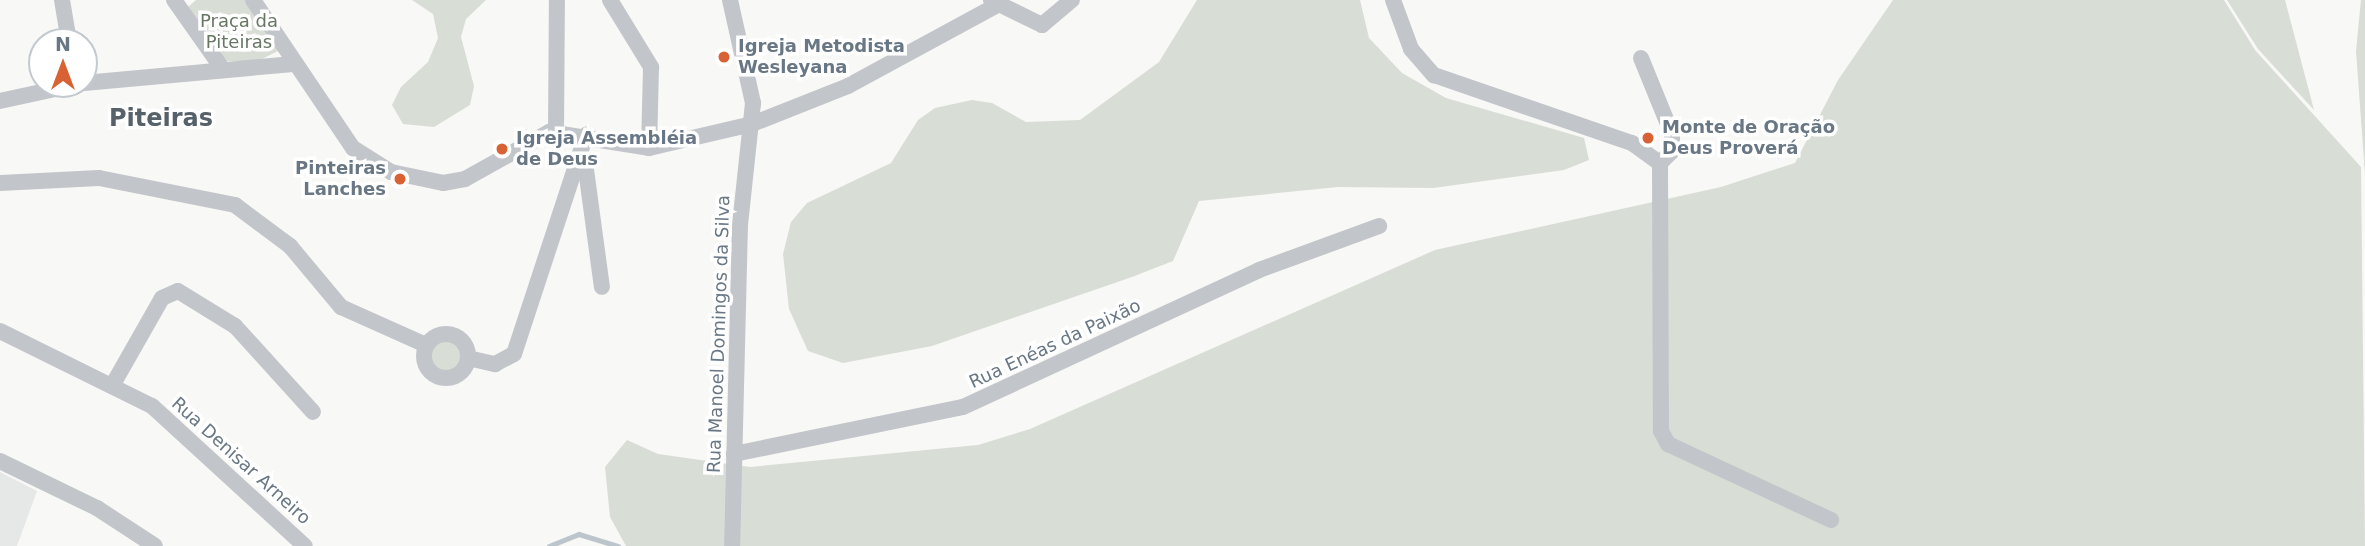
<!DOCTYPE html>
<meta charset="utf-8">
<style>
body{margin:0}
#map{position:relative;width:2365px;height:546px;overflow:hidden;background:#f8f8f6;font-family:"DejaVu Sans",sans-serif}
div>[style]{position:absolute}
.built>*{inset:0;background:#e6e7e7}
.green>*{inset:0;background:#d8ddd5}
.round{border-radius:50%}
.stream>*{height:4.5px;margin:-2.25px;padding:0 2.25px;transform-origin:2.25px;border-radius:2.25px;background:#bcc5cb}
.minor>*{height:16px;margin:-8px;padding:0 8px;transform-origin:8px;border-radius:8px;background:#c2c5c9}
.minor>.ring{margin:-8px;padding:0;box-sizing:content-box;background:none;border:16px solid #c2c5c9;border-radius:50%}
.dots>*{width:19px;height:19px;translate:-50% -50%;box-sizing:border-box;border:4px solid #fff;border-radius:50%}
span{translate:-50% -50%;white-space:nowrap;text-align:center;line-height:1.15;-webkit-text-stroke:7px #fff;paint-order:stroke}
.park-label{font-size:18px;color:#667763}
.poi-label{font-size:18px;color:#697785;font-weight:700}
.left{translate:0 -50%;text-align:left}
.right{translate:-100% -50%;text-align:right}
.street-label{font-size:18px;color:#697785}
.district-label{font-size:24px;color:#56616a;font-weight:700}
.north{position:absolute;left:28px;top:28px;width:70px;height:70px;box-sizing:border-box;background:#fff;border:2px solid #c3c9ce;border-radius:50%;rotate:0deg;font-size:19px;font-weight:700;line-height:28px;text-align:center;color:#697785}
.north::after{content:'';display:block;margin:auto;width:24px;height:32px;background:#d96235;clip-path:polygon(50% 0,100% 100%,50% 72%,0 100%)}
</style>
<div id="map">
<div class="built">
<div style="clip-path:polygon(0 472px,37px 491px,17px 546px,0 546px)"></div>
</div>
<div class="green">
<div style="clip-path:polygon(196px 0,250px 0,282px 49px,256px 62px,226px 61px,188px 7px)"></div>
<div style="clip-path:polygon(412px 0,486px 0,466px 19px,461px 37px,474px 86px,470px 105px,434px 127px,403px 124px,392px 105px,401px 87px,428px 62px,438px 38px,433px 14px)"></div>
<div style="clip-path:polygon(1197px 0,1360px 0,1369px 38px,1402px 73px,1446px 98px,1584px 138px,1589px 160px,1564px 170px,1433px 188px,1338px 187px,1199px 201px,1173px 261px,1132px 277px,932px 346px,843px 363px,808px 351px,789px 309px,783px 254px,791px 222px,807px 203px,891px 163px,918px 120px,935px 108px,972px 100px,992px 103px,1026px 122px,1080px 120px,1159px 62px)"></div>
<div style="clip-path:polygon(1893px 0,2224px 0,2255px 50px,2361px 167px,2365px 546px,626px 546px,610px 517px,605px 467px,627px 440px,658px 454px,750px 467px,978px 445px,1030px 429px,1435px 250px,1721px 187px,1795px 163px,1838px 80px)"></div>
<div style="clip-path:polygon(2227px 0,2285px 0,2314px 110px,2258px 49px)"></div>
<div style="clip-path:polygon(2361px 0,2365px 0,2365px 174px,2356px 51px)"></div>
<div class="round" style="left:426px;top:336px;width:40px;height:40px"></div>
</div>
<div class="stream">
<div style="left:549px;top:546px;width:32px;rotate:-22deg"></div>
<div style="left:579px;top:534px;width:41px;rotate:17.1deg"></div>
</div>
<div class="minor">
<div style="left:62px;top:0;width:43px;rotate:80.5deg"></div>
<div style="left:174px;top:0;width:83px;rotate:54.8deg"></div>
<div style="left:253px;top:0;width:179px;rotate:56deg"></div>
<div style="left:353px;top:148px;width:45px;rotate:32.3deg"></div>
<div style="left:391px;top:172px;width:53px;rotate:11.9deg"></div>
<div style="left:443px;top:183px;width:22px;rotate:-10deg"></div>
<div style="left:465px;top:179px;width:96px;rotate:-29.2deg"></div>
<div style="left:549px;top:132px;width:101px;rotate:9.1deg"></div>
<div style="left:649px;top:148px;width:106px;rotate:-13.1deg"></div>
<div style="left:752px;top:124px;width:103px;rotate:-21.6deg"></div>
<div style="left:848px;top:86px;width:170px;rotate:-28.5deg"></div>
<div style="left:610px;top:0;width:79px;rotate:58.5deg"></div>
<div style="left:651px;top:67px;width:81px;rotate:91.4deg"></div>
<div style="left:730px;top:0;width:106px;rotate:77.4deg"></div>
<div style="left:753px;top:103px;width:122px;rotate:96.1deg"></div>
<div style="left:740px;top:224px;width:322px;rotate:91.4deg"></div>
<div style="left:991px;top:0;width:57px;rotate:26.1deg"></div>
<div style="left:1042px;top:25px;width:39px;rotate:-40deg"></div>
<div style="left:1393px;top:0;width:52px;rotate:69.8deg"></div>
<div style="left:1411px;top:49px;width:35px;rotate:49deg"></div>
<div style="left:1434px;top:75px;width:209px;rotate:19deg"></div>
<div style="left:1632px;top:143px;width:34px;rotate:36deg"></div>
<div style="left:1660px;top:163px;width:268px;rotate:89.8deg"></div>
<div style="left:1661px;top:431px;width:15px;rotate:62deg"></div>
<div style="left:1668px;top:444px;width:180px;rotate:25deg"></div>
<div style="left:1641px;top:58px;width:82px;rotate:67.8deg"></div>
<div style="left:1672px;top:134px;width:17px;rotate:90deg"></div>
<div style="left:1672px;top:151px;width:17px;rotate:135deg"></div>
<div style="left:84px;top:83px;width:210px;rotate:-5.2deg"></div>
<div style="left:0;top:101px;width:80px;rotate:-12.3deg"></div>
<div style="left:556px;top:132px;width:132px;rotate:-89.6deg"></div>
<div style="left:585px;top:162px;width:126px;rotate:82.3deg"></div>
<div style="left:0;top:183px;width:99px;rotate:-2.9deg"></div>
<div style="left:99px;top:178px;width:139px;rotate:11.2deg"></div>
<div style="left:235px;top:205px;width:69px;rotate:36.7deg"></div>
<div style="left:290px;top:246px;width:80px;rotate:50.1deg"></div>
<div style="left:341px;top:307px;width:93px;rotate:24.1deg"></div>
<div style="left:0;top:331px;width:169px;rotate:26.3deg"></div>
<div style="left:152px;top:406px;width:207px;rotate:42.5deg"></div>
<div class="ring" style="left:424px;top:334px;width:28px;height:28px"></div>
<div style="left:468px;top:358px;width:28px;rotate:13deg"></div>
<div style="left:495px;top:364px;width:21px;rotate:-28deg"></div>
<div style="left:514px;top:354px;width:231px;rotate:-71.8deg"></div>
<div style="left:112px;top:386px;width:101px;rotate:-60.4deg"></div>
<div style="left:162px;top:298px;width:17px;rotate:-24deg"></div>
<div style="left:178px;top:291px;width:67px;rotate:31.6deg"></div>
<div style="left:235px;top:326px;width:116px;rotate:47.8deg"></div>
<div style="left:734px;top:454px;width:234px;rotate:-11.6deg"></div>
<div style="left:963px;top:407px;width:326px;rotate:-24.8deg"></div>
<div style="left:1259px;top:270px;width:128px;rotate:-20.1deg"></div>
<div style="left:0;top:461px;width:108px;rotate:25.9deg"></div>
<div style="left:97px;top:508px;width:69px;rotate:33.2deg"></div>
</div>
<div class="dots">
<div style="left:724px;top:57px;background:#d96235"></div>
<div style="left:1648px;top:138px;background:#d96235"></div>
<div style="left:502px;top:149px;background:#d96235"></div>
<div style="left:400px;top:179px;background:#d96235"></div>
</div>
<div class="park-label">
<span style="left:239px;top:32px">Praça da<br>Piteiras</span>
</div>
<div class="poi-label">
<span class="left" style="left:738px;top:57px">Igreja Metodista<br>Wesleyana</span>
<span class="left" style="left:1662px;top:138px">Monte de Oração<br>Deus Proverá</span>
<span class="left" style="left:516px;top:149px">Igreja Assembléia<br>de Deus</span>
<span class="right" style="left:386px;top:179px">Pinteiras<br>Lanches</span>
</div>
<div class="street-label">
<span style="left:719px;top:334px;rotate:-88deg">Rua Manoel Domingos da Silva</span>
<span style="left:1055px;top:344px;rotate:-25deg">Rua Enéas da Paixão</span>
<span style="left:241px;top:461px;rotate:42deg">Rua Denisar Arneiro</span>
</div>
<div class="district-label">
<span style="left:161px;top:119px">Piteiras</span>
</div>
<div class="north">N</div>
</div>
